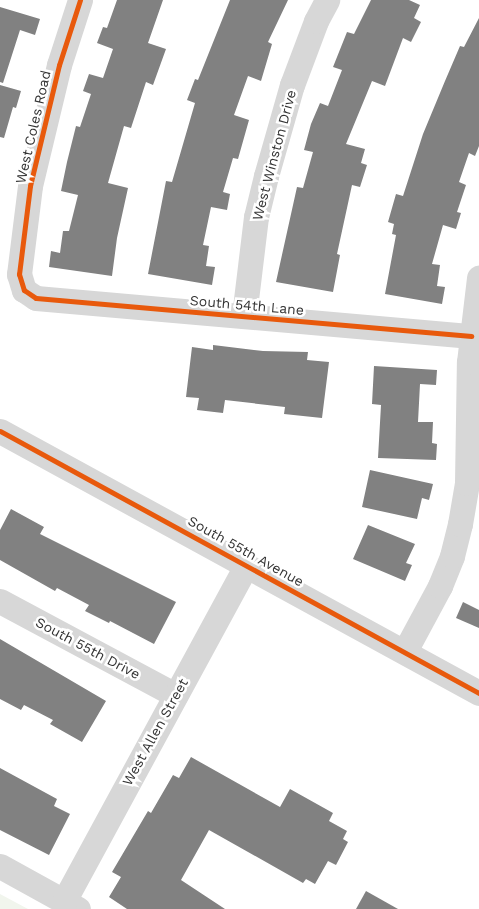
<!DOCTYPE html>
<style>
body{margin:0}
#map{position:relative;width:479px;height:909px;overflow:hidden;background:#fff;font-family:"Work Sans",sans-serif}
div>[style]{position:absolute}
.green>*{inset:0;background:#f1f5ed}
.building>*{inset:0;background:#818181}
.minor>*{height:25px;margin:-12.5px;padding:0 12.5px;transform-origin:12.5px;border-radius:12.5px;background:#d7d7d7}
.cycleway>*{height:5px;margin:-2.5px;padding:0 2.5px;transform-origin:2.5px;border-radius:2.5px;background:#e8590c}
span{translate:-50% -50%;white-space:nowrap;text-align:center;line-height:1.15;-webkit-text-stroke:5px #fff;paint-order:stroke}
.street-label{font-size:14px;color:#333}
</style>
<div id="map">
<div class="green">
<div style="clip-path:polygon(0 894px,28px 909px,0 909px)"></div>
</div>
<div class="building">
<div style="clip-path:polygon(117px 0,163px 0,148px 43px,166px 49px,153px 85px,146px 82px,131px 128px,124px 126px,108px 183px,128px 188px,117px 238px,112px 276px,49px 267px,51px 251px,60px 253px,63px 231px,69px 231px,78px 195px,61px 191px,67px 162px,76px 126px,80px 127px,91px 94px,83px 91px,89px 74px,103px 78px,113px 49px,97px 43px,103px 27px,107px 28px)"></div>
<div style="clip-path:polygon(230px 0,288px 0,268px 42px,272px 44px,261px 81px,248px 76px,234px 115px,249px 120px,238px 159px,233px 158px,223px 192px,230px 194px,227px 210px,211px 207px,203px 245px,209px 246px,206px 266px,215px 267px,212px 285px,148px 274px,166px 181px,172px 182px,195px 103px,187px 100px,195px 79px,198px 80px)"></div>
<div style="clip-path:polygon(371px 0,409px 0,420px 5px,414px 18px,421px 22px,411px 42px,403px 38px,385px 86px,372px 81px,346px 144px,365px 149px,361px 163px,367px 165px,360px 187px,352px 185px,337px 254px,340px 255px,333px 292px,276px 282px,297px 187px,303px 188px,313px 152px,304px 150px,311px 124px,320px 103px,328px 106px,342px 70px,333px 67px,347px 32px,354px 34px)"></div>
<div style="clip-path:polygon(0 7px,40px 19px,35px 35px,20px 30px,3px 83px,0 82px)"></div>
<div style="clip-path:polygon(479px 18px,479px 146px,475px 156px,469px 153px,459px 182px,466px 185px,457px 212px,461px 213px,456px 229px,443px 225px,432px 264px,440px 265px,437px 286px,445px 287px,442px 304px,385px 294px,396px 235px,392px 234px,394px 224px,388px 222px,396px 194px,403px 196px,423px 134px,445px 81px,460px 46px,464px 47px)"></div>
<div style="clip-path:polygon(0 85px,21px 91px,16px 108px,13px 107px,4px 138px,0 137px)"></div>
<div style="clip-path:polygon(213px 345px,263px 351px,308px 352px,307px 360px,329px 362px,322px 418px,284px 414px,285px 407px,225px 400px,223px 413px,197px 410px,199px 398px,186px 397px,192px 347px,213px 350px)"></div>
<div style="clip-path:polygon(374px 366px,437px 370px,436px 385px,420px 384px,418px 422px,433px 422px,432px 443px,437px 444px,436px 460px,378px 458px,381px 405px,372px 404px)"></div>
<div style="clip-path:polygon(370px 470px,433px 484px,429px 500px,422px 498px,417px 519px,362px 507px)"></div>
<div style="clip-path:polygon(11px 509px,44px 527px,40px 534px,176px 602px,154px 644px,110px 621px,109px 623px,85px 611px,89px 605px,57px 588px,55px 591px,0 560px,0 530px)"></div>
<div style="clip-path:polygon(368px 525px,415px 544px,406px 563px,412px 565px,405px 581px,353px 559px)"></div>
<div style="clip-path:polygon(463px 602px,479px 610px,479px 628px,456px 618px)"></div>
<div style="clip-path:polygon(0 639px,106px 701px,82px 742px,50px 724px,53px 720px,24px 705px,21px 710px,0 699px)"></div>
<div style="clip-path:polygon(191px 757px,280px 807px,290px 789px,333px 813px,329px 821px,347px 831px,343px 839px,348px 842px,336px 865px,328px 861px,315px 884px,306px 879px,303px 883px,209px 830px,181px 880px,225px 909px,127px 909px,109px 897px,121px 877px,112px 872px,148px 811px,151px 813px,173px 775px,179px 778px)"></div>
<div style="clip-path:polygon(0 768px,57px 799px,54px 806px,70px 814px,49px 855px,0 830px)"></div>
<div style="clip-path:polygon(366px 891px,398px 909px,356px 909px)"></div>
</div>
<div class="minor">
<div style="left:80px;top:0;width:68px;rotate:107.9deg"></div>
<div style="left:59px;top:65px;width:124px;rotate:103.5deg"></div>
<div style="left:30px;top:186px;width:89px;rotate:97.1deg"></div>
<div style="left:19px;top:274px;width:17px;rotate:73deg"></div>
<div style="left:24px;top:290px;width:14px;rotate:34deg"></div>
<div style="left:36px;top:298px;width:437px;rotate:5deg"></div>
<div style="left:244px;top:316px;width:100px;rotate:-83.1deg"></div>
<div style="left:256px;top:217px;width:42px;rotate:-76.3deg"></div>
<div style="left:266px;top:176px;width:95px;rotate:-74.1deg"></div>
<div style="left:292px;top:85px;width:68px;rotate:-69.4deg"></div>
<div style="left:316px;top:21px;width:24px;rotate:-62deg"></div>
<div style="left:0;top:431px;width:546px;rotate:28.68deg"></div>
<div style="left:0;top:601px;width:199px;rotate:28.2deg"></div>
<div style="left:405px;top:651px;width:74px;rotate:-61.7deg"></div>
<div style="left:440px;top:586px;width:32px;rotate:-68deg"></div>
<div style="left:452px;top:556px;width:33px;rotate:-76deg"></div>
<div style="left:460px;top:524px;width:42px;rotate:-80.3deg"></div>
<div style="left:467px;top:483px;width:121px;rotate:-89.1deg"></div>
<div style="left:469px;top:362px;width:85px;rotate:-83.2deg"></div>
<div style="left:0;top:866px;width:89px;rotate:28.9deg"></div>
<div style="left:64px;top:901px;width:383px;rotate:-61.5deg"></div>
</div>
<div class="cycleway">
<div style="left:80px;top:0;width:68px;rotate:107.9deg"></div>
<div style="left:59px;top:65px;width:124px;rotate:103.5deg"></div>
<div style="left:30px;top:186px;width:89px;rotate:97.1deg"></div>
<div style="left:19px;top:274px;width:17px;rotate:73deg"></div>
<div style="left:24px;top:290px;width:14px;rotate:34deg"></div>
<div style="left:36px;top:298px;width:437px;rotate:5deg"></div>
<div style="left:0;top:431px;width:546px;rotate:28.68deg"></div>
</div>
<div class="street-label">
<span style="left:33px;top:127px;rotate:-77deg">West Coles Road</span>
<span style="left:274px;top:155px;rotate:-75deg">West Winston Drive</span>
<span style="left:247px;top:305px;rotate:5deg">South 54th Lane</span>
<span style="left:246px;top:551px;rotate:29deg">South 55th Avenue</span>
<span style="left:88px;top:648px;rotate:28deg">South 55th Drive</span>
<span style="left:155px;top:732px;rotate:-61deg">West Allen Street</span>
</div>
</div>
